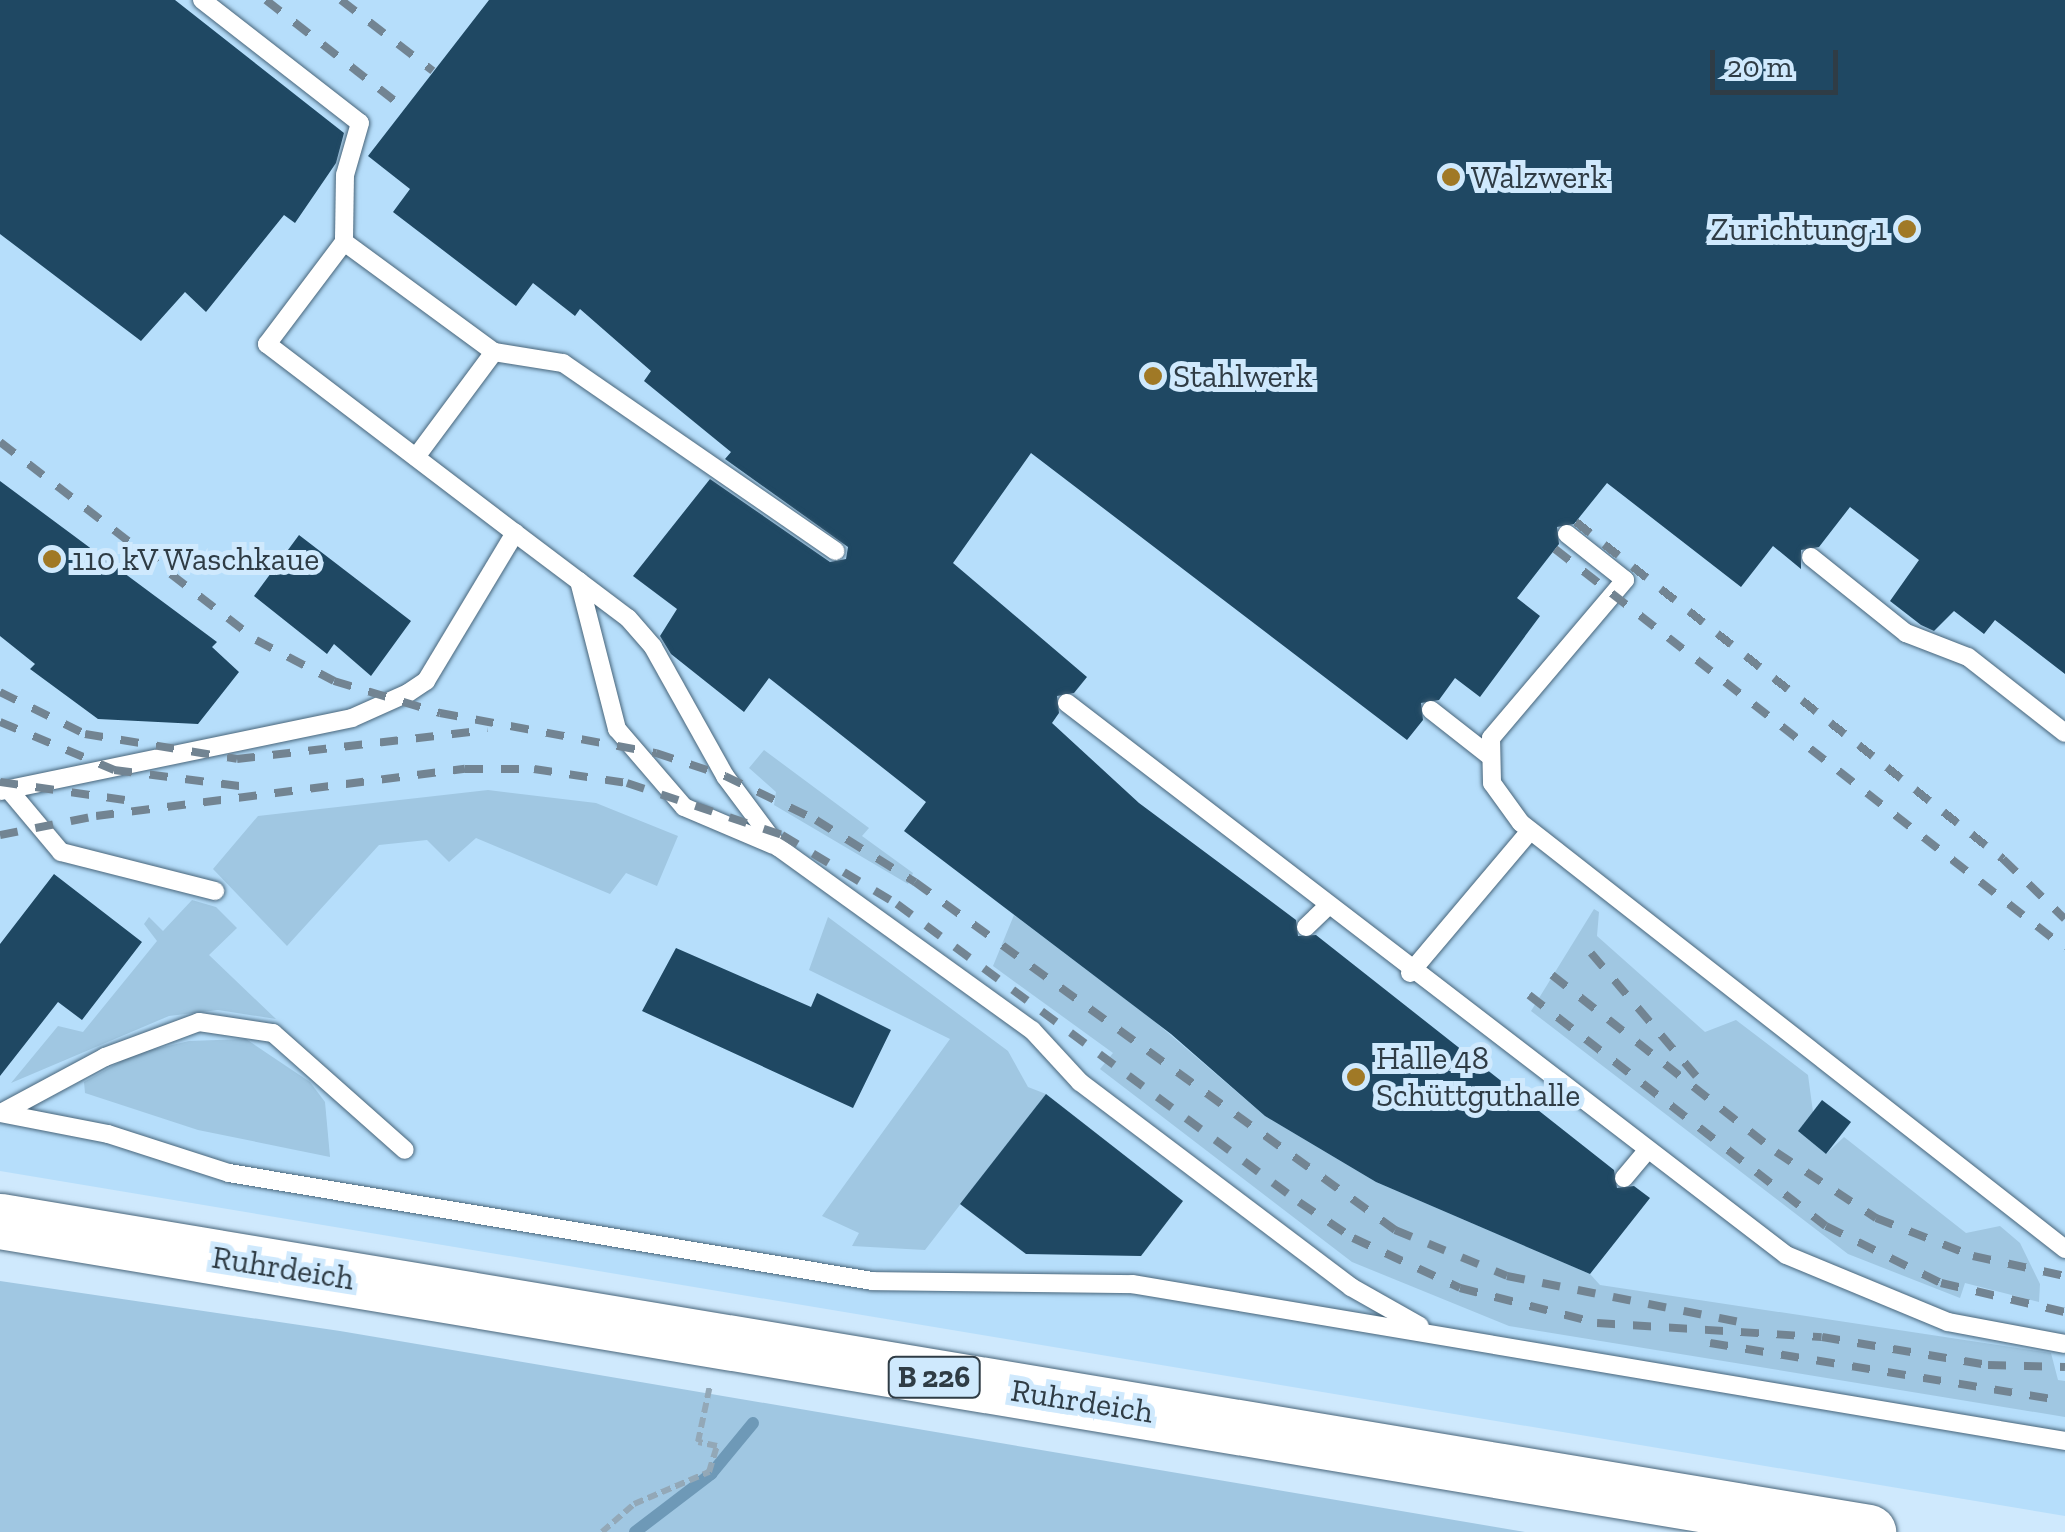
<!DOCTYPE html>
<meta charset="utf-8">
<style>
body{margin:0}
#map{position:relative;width:2065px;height:1532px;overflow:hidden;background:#cfe9fd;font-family:"Zilla Slab",serif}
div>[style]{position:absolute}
.built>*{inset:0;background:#b6defb}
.green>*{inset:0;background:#a0c7e2}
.stream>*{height:12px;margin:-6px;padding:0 6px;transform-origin:6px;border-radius:6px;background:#6e99b7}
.building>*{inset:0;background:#1f4863}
.path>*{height:6px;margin-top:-3px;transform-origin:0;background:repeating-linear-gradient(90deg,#93a8b7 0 10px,transparent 0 15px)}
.roads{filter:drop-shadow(0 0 2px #48657a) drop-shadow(0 0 2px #48657a)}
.service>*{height:18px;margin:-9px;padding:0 9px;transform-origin:9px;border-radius:9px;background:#fff}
.primary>*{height:55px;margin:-27.5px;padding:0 27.5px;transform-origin:27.5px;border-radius:27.5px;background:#fff}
.rail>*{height:8px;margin-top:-4px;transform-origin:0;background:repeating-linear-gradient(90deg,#728492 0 18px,transparent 0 36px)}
.dots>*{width:28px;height:28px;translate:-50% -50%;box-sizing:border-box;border:5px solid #cfe9fd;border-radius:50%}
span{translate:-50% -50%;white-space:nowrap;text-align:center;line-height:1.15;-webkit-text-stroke:10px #cfe9fd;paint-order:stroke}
.shield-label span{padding:2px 8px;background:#cfe9fd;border:2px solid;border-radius:8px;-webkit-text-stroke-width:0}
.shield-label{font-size:30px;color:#2f3c45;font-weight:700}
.poi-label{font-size:32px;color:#2f3c45}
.left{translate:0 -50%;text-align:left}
.right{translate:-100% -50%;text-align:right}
.street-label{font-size:32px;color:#2f3c45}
.scale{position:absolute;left:1710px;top:50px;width:128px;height:45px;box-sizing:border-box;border:5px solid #2f3c45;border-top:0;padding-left:12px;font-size:30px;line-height:35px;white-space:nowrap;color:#2f3c45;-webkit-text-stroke:8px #cfe9fd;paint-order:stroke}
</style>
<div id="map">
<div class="built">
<div style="clip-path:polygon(0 0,2065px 0,2065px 1516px,0 1171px)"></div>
</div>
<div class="green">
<div style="clip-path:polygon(764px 750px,869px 828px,862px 836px,913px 873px,908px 884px,774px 805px,776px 792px,749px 768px)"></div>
<div style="clip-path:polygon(488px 790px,596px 803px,678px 836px,657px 886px,626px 873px,610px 894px,476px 838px,449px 862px,427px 840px,379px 845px,287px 946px,213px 869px,258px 816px)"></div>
<div style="clip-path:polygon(192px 900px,216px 907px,237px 928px,209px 955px,276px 1019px,218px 1010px,169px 1016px,11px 1083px,58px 1026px,83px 1032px,157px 941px,144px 924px,149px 917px,163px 931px)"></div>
<div style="clip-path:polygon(1594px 909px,1599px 912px,1597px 936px,1705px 1032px,1736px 1020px,1808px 1075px,1813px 1112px,1799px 1132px,1826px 1154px,1844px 1137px,1966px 1233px,2000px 1226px,2020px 1243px,2040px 1284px,2039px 1302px,1965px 1283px,1960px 1298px,1848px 1254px,1531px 1011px)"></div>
<div style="clip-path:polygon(1014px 915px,1153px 1020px,1265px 1116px,1376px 1182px,1590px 1274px,1600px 1285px,2051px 1353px,2058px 1380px,2065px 1381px,2065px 1417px,1509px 1326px,1352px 1262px,1100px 1069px,1113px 1053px,993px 966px)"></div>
<div style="clip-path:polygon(828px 917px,1008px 1051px,1028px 1087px,1046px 1094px,925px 1250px,852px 1246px,859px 1233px,822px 1216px,950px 1039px,809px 970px)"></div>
<div style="clip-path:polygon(246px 1039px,310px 1082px,325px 1102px,330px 1157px,198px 1130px,85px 1093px,84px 1082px,134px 1054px,189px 1041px)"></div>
<div style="clip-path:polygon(0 1281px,340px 1331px,1525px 1532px,0 1532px)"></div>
</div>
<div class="stream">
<div style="left:635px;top:1532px;width:96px;rotate:-37.3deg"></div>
<div style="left:711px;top:1474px;width:66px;rotate:-50.5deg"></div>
</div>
<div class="building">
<div style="clip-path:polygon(0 0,175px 0,344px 133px,336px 163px,295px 223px,284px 215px,206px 312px,185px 292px,141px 341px,0 234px)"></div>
<div style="clip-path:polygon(489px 0,2065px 0,2065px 674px,1995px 620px,1984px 634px,1954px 611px,1934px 631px,1921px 625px,1890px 601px,1919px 560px,1850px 507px,1819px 547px,1801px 550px,1801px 569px,1773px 546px,1741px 587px,1607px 483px,1574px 524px,1557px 527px,1559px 544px,1517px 598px,1540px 616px,1480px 697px,1455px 678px,1439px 700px,1421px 703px,1423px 720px,1407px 740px,1031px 453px,953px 563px,1087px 677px,1074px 693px,1057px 696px,1059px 713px,1052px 723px,1139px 803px,1296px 920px,1298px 936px,1316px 935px,1614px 1170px,1617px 1188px,1634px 1186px,1650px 1198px,1590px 1274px,1376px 1182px,1265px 1116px,1171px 1034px,904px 831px,926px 802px,769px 678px,744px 712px,671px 654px,660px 636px,677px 609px,633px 576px,710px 479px,830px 562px,846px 559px,848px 547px,725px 459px,731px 452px,644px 381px,651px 371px,580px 309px,575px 316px,533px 283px,516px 306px,393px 212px,410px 189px,368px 156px)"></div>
<div style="clip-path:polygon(0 481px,217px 642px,212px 647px,239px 672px,198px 724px,98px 719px,30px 669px,35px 664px,0 636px)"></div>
<div style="clip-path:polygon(299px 535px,411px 621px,371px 676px,334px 644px,327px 654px,254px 596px)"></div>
<div style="clip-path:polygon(54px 874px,142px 942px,82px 1020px,58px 1002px,0 1076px,0 944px)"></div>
<div style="clip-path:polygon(676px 948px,811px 1007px,817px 993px,891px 1030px,853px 1108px,642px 1011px)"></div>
<div style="clip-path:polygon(1046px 1094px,1183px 1201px,1141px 1256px,1026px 1254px,960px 1204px)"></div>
<div style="clip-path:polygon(1822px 1100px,1851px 1122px,1826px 1154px,1798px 1131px)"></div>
</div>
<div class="path">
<div style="left:602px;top:1532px;width:43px;rotate:-41.2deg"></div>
<div style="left:634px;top:1504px;width:82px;rotate:-23.1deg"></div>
<div style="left:709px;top:1472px;width:27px;rotate:-73deg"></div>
<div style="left:717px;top:1446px;width:19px;rotate:-168deg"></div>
<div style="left:698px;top:1442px;width:58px;rotate:-78.1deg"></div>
</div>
<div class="roads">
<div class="service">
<div style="left:202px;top:0;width:200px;rotate:37.9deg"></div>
<div style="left:360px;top:123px;width:54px;rotate:106.1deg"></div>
<div style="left:345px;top:175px;width:67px;rotate:90.9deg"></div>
<div style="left:494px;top:352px;width:70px;rotate:9.1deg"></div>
<div style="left:563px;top:363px;width:331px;rotate:34.6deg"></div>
<div style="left:416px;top:457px;width:131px;rotate:-53.4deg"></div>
<div style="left:494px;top:352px;width:186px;rotate:-143.7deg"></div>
<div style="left:344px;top:242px;width:128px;rotate:127deg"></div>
<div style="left:267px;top:344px;width:312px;rotate:37.3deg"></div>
<div style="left:515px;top:533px;width:141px;rotate:37deg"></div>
<div style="left:628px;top:618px;width:38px;rotate:49deg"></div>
<div style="left:653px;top:647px;width:148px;rotate:60.8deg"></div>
<div style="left:725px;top:776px;width:89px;rotate:53.3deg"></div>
<div style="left:778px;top:847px;width:313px;rotate:35.8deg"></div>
<div style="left:1032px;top:1030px;width:71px;rotate:47.3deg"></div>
<div style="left:1080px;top:1082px;width:340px;rotate:37.1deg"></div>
<div style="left:1351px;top:1287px;width:79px;rotate:29.5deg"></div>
<div style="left:1567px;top:534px;width:74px;rotate:38.4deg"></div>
<div style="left:1625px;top:580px;width:207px;rotate:130.3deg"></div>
<div style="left:1491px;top:738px;width:45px;rotate:88.7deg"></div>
<div style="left:1492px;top:783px;width:49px;rotate:54.1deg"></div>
<div style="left:1521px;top:823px;width:691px;rotate:38.06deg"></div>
<div style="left:1811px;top:557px;width:122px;rotate:38.7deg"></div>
<div style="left:1906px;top:633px;width:66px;rotate:21.2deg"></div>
<div style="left:1968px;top:657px;width:123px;rotate:38.1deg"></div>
<div style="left:579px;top:581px;width:153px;rotate:75.6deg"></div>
<div style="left:617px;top:729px;width:103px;rotate:49.3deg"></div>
<div style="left:684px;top:807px;width:97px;rotate:23.1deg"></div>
<div style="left:1067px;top:703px;width:906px;rotate:37.51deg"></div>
<div style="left:1786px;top:1255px;width:175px;rotate:22.5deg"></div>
<div style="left:1948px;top:1322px;width:119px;rotate:10.6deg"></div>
<div style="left:1431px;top:710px;width:76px;rotate:38.1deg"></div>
<div style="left:9px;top:790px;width:81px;rotate:50deg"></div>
<div style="left:61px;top:852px;width:159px;rotate:14.2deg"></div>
<div style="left:0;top:791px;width:359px;rotate:-11.7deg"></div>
<div style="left:352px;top:718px;width:61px;rotate:-24.1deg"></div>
<div style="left:408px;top:693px;width:22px;rotate:-34deg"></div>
<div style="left:426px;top:681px;width:173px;rotate:-59deg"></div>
<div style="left:1306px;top:927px;width:30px;rotate:-44deg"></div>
<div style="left:1410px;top:973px;width:186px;rotate:-49.8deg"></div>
<div style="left:0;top:1113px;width:110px;rotate:11deg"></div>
<div style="left:108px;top:1134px;width:127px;rotate:17.9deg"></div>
<div style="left:229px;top:1173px;width:652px;rotate:9.53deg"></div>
<div style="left:872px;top:1281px;width:260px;rotate:0.7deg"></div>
<div style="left:1132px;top:1284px;width:946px;rotate:9.55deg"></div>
<div style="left:1px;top:1113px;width:118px;rotate:-28.3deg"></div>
<div style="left:105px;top:1057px;width:100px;rotate:-20.4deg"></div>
<div style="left:199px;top:1022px;width:75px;rotate:8.5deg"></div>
<div style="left:273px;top:1033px;width:176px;rotate:41.6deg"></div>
<div style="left:1624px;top:1178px;width:35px;rotate:-50deg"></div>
</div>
<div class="primary">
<div style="left:0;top:1221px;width:1894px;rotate:9.45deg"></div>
</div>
</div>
<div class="rail">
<div style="left:266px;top:0;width:177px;rotate:38.1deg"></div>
<div style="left:341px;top:0;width:116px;rotate:37.7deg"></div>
<div style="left:0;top:442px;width:324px;rotate:37.7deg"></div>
<div style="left:256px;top:640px;width:88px;rotate:27.7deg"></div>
<div style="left:334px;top:681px;width:111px;rotate:16.8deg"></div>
<div style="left:440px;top:713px;width:220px;rotate:10.5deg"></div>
<div style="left:656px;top:753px;width:73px;rotate:18.4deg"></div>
<div style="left:725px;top:776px;width:101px;rotate:25.8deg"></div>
<div style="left:816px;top:820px;width:117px;rotate:32.1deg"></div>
<div style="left:915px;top:882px;width:593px;rotate:35.94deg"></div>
<div style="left:1395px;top:1230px;width:121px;rotate:22.3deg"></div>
<div style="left:1507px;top:1276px;width:237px;rotate:11.2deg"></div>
<div style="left:1576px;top:522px;width:544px;rotate:38.28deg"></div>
<div style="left:2003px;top:859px;width:86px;rotate:44.1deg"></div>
<div style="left:1555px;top:549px;width:648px;rotate:38.04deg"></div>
<div style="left:0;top:692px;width:95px;rotate:26.3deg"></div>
<div style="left:85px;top:734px;width:154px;rotate:9.3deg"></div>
<div style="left:237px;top:759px;width:252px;rotate:-6.6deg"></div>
<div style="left:0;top:722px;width:124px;rotate:22.8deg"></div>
<div style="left:114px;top:770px;width:134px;rotate:7.3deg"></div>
<div style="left:0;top:782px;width:126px;rotate:8.2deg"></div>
<div style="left:0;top:835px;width:98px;rotate:-11.2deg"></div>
<div style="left:96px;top:816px;width:372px;rotate:-7.3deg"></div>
<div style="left:465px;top:769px;width:69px"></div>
<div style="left:534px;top:769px;width:94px;rotate:8.6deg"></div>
<div style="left:627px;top:783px;width:163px;rotate:18.5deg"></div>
<div style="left:782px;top:835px;width:134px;rotate:31deg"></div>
<div style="left:897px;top:904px;width:500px;rotate:36.55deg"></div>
<div style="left:1299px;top:1202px;width:65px;rotate:33.7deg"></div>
<div style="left:1353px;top:1238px;width:118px;rotate:25deg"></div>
<div style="left:1460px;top:1288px;width:141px;rotate:14.3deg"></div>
<div style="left:1597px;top:1323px;width:225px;rotate:3.6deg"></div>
<div style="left:1822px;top:1337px;width:168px;rotate:9.6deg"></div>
<div style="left:1988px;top:1365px;width:77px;rotate:1.5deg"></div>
<div style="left:1591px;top:953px;width:162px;rotate:49.5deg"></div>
<div style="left:1552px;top:975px;width:285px;rotate:38.3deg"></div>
<div style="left:1776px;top:1152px;width:120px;rotate:33.4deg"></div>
<div style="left:1876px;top:1218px;width:104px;rotate:21.4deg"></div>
<div style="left:1973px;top:1256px;width:94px;rotate:12.3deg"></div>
<div style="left:1529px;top:995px;width:376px;rotate:37.9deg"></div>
<div style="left:1826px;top:1226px;width:128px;rotate:26.4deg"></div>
<div style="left:1941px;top:1283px;width:127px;rotate:13.2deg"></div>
<div style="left:1710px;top:1343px;width:360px;rotate:9.3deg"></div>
</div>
<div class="dots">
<div style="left:1451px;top:177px;background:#a07926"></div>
<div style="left:1907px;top:229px;background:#a07926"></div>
<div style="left:1153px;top:376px;background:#a07926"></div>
<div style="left:52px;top:559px;background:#a07926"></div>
<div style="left:1356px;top:1077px;background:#a07926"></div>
</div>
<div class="shield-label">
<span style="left:934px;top:1377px">B 226</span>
</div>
<div class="poi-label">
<span class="left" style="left:1471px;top:177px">Walzwerk</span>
<span class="right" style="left:1887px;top:229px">Zurichtung 1</span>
<span class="left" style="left:1173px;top:376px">Stahlwerk</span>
<span class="left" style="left:72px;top:559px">110 kV Waschkaue</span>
<span class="left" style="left:1376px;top:1077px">Halle 48<br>Schüttguthalle</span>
</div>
<div class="street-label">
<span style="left:283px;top:1268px;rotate:9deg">Ruhrdeich</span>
<span style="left:1082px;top:1401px;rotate:9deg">Ruhrdeich</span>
</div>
<div class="scale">20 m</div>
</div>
